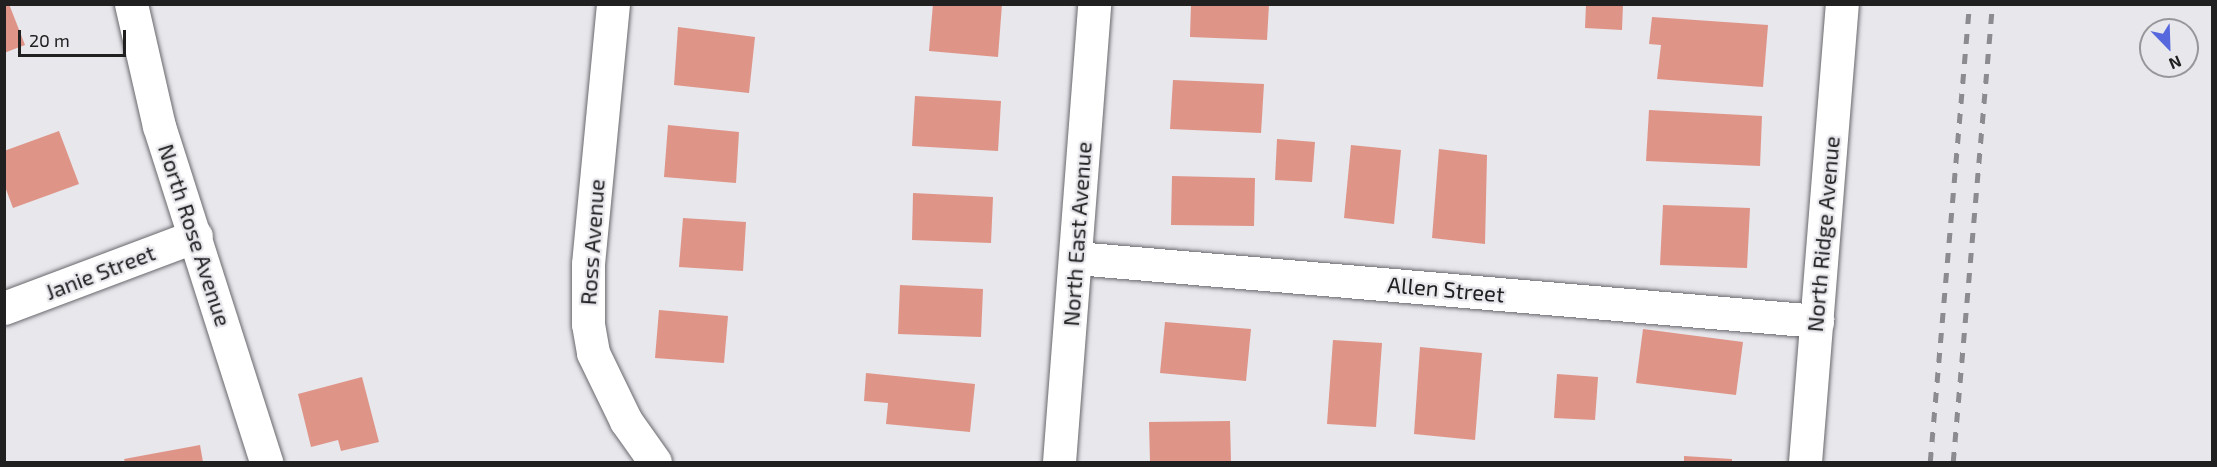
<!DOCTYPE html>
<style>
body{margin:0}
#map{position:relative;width:2217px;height:467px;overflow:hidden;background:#e7e7ec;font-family:"Exo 2",sans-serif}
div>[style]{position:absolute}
.building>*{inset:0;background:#df9488}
.roads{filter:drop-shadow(0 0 2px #68686d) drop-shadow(0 0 2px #68686d)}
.minor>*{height:33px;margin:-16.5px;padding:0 16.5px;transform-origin:16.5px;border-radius:16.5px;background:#fff}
.rail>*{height:4.5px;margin-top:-2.25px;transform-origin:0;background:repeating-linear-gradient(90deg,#8c8c90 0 10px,transparent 0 20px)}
span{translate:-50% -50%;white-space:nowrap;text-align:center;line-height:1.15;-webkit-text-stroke:4.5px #e7e7ec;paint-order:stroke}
.street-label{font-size:22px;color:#202021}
.frame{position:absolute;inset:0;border:6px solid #202021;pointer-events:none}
.north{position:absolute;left:2139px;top:18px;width:60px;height:60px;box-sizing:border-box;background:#e7e7ec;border:2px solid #97979b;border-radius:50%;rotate:157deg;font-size:16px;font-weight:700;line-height:24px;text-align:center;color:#202021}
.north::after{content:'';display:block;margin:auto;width:21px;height:27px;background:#5768de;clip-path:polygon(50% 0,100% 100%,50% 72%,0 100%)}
.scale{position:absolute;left:18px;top:30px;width:108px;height:27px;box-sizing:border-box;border:3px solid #202021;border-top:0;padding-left:8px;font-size:18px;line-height:21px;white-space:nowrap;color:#202021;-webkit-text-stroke:4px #e7e7ec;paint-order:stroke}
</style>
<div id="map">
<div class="building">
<div style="clip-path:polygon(4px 4px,9px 4px,25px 45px,4px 53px)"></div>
<div style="clip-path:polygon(933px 4px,1002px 4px,998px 57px,929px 51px)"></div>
<div style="clip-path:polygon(1191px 4px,1269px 4px,1267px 40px,1190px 37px)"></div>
<div style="clip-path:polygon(1586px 4px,1623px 4px,1622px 30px,1585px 28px)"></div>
<div style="clip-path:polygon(1652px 17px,1768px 25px,1763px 87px,1657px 79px,1661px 45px,1649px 44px)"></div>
<div style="clip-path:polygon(678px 27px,755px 37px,749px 93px,674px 85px)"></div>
<div style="clip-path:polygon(1173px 80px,1264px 84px,1261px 133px,1170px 129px)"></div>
<div style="clip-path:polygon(915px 96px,1001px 101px,998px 151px,912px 146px)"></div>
<div style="clip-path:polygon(1649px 110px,1762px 116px,1760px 166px,1646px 161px)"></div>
<div style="clip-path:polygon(668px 125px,739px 132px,736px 183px,664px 177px)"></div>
<div style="clip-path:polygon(59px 131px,79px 184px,13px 208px,4px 184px,4px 151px)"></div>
<div style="clip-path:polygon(1277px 139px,1315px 142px,1312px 182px,1275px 180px)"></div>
<div style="clip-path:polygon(1351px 145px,1401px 150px,1394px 224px,1344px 218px)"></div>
<div style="clip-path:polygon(1439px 149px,1487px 155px,1485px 244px,1432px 238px)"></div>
<div style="clip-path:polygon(1172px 176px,1255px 178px,1254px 226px,1171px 225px)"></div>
<div style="clip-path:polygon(913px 193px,993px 197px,991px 243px,912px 240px)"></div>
<div style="clip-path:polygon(1663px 205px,1750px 208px,1747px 268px,1660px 265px)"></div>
<div style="clip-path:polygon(683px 218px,746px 222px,743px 271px,679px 267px)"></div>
<div style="clip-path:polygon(900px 285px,983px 289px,981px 337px,898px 334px)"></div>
<div style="clip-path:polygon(659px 310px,728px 316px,724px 363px,655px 358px)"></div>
<div style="clip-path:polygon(1165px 322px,1251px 329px,1246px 381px,1160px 373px)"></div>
<div style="clip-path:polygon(1643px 329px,1743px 342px,1736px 395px,1636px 383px)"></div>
<div style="clip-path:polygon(1333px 340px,1382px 343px,1376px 427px,1327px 424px)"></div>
<div style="clip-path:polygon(1420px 347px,1482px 353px,1475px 440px,1414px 434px)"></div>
<div style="clip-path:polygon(866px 373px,975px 384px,970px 432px,886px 424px,888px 403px,864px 401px)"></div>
<div style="clip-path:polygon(1557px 374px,1598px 377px,1595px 420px,1554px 418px)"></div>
<div style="clip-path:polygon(362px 377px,379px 442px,341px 451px,338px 440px,311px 447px,298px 394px)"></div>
<div style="clip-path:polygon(1230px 421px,1231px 462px,1150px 462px,1149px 422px)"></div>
<div style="clip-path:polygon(200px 445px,203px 462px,125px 462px,124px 459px)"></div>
<div style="clip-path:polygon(1684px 456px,1732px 459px,1732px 462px,1684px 462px)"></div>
</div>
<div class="roads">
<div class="minor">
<div style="left:131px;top:4px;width:125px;rotate:77.1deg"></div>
<div style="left:159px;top:126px;width:353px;rotate:72.3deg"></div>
<div style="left:613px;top:4px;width:261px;rotate:95.5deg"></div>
<div style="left:588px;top:264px;width:60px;rotate:90deg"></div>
<div style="left:588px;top:324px;width:29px;rotate:80deg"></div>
<div style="left:593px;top:353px;width:76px;rotate:64.1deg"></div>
<div style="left:626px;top:421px;width:50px;rotate:54.7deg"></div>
<div style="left:1076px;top:258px;width:744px;rotate:4.86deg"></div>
<div style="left:4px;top:308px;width:205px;rotate:-20.6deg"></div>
<div style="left:1059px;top:462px;width:459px;rotate:-85.6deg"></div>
<div style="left:1805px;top:462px;width:459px;rotate:-85.4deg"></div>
</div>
</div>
<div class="rail">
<div style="left:1930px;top:462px;width:460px;rotate:-85.1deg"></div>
<div style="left:1953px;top:462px;width:460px;rotate:-85.1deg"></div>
</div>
<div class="street-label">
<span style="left:1077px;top:234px;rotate:-86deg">North East Avenue</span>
<span style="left:1823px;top:234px;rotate:-85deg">North Ridge Avenue</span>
<span style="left:195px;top:235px;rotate:72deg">North Rose Avenue</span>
<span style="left:592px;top:242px;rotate:-86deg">Ross Avenue</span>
<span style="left:100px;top:272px;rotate:-21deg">Janie Street</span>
<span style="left:1446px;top:289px;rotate:5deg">Allen Street</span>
</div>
<div class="frame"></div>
<div class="north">N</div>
<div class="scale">20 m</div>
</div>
